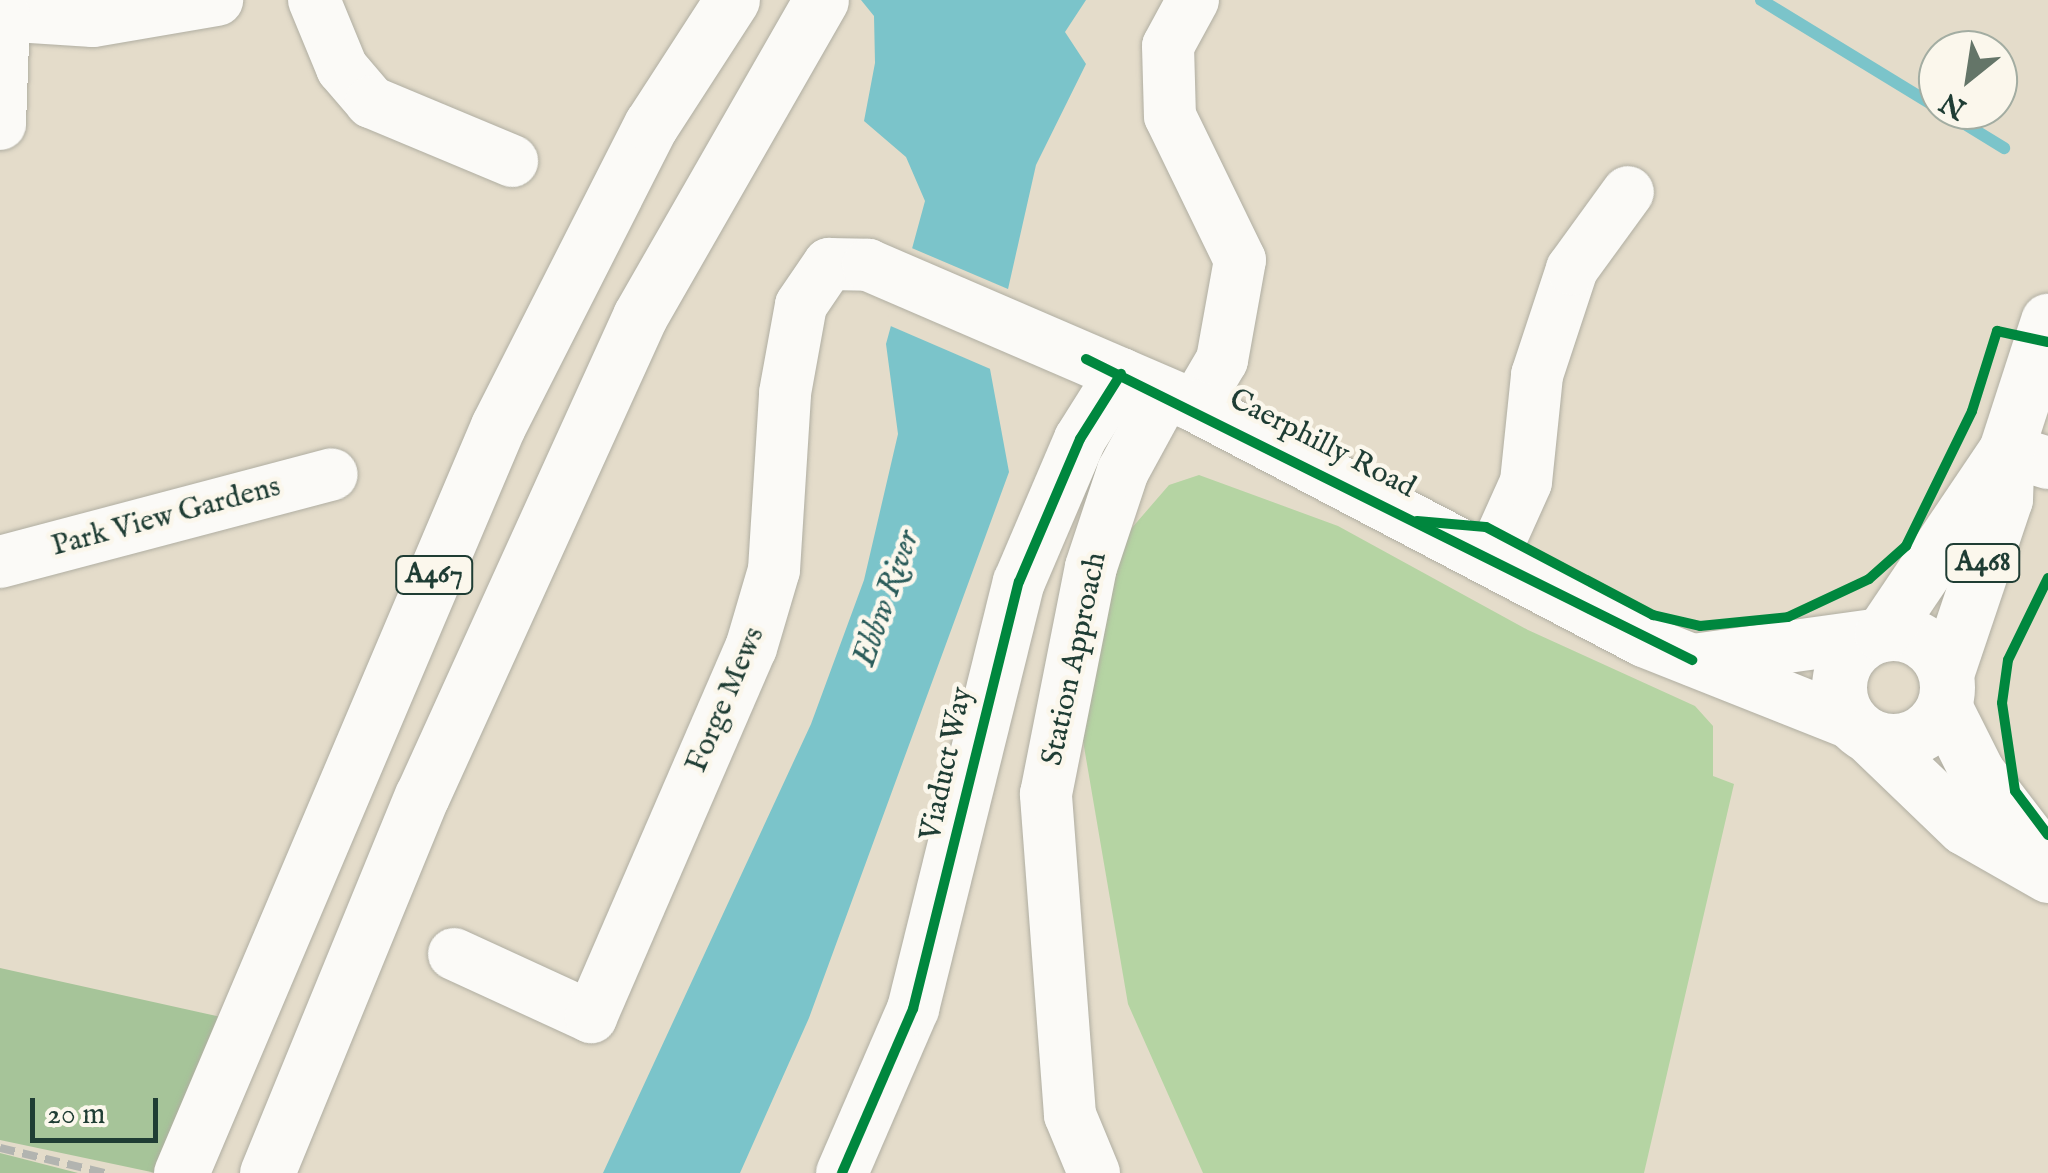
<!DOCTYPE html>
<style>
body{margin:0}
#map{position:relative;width:2048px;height:1173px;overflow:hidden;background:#e4dcca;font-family:"IM FELL English",serif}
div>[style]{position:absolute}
.green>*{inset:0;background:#b5d4a3}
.forest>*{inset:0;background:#a6c499}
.water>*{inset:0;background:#7bc4ca}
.pier>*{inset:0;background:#e4dcca}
.stream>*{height:12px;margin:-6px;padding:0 6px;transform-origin:6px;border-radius:6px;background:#7bc4ca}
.roads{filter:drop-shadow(0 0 2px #b0aea2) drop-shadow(0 0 2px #b0aea2)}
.minor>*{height:52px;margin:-26px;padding:0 26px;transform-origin:26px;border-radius:26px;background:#fbfaf7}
.major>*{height:55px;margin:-27.5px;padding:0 27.5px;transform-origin:27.5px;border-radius:27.5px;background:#fbfaf7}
.major>.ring{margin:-27.5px;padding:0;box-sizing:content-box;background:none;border:55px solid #fbfaf7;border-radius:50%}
.rail>*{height:8px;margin-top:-4px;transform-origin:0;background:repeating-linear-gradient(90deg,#b2b4b0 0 15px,transparent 0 23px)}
.cycleway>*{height:10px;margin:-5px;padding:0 5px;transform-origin:5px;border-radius:5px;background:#00873e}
span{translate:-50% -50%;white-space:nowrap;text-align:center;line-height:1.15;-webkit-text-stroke:9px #fbf7ec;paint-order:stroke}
.shield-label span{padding:2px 8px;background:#fbf7ec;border:2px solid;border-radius:8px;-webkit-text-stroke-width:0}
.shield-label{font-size:28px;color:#1f3d34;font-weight:700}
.street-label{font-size:30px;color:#1f3d34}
.water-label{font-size:32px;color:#2b5c5a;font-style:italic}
.north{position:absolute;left:1918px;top:30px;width:100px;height:100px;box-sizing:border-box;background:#fbf7ec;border:2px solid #a3ada2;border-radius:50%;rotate:210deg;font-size:28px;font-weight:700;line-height:40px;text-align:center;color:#1f3d34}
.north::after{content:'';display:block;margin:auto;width:35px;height:45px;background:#647568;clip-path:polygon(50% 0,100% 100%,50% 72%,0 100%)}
.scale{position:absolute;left:30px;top:1098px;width:128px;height:45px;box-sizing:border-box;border:5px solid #1f3d34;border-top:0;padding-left:12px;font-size:30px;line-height:35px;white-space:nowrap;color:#1f3d34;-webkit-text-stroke:8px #fbf7ec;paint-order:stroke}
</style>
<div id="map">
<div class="green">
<div style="clip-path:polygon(1199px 475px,1338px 526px,1528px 630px,1695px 706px,1713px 726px,1713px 776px,1734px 784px,1644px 1173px,1203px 1173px,1128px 1004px,1081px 729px,1124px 537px,1169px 485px)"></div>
</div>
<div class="forest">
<div style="clip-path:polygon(0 968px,221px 1017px,156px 1173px,0 1140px)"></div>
<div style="clip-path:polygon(0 1153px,78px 1173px,0 1173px)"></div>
</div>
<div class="water">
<div style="clip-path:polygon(861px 0,1086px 0,1065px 32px,1086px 64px,1036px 165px,990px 369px,1009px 472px,809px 1018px,740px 1173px,603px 1173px,811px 724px,864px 580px,898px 434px,886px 344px,925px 201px,906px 157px,864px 121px,875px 63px,874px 16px)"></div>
</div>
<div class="pier">
<div style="clip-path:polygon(907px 246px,1015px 292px,995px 371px,886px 324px)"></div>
</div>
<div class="stream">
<div style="left:1761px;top:0;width:207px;rotate:31.4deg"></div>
<div style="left:1942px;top:110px;width:73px;rotate:31.5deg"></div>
</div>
<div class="roads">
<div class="minor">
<div style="left:314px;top:0;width:74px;rotate:67.6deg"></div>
<div style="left:342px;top:68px;width:45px;rotate:49.5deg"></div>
<div style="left:371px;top:102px;width:153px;rotate:22.7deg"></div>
<div style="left:1193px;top:0;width:52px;rotate:118.5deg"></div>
<div style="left:1168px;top:46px;width:70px;rotate:88.4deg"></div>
<div style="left:1170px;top:116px;width:160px;rotate:64.1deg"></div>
<div style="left:1240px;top:260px;width:102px;rotate:100.2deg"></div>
<div style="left:1222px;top:360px;width:53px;rotate:120.4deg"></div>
<div style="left:0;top:15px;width:93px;rotate:3.7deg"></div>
<div style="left:93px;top:21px;width:126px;rotate:-9.6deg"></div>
<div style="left:0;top:124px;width:109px;rotate:-87.9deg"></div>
<div style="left:2006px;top:450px;width:44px;rotate:17.2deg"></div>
<div style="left:1491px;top:560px;width:85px;rotate:-65.8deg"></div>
<div style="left:1526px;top:482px;width:108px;rotate:-84.1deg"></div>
<div style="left:1537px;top:375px;width:112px;rotate:-71.7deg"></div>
<div style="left:1572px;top:269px;width:95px;rotate:-54deg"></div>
<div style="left:0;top:562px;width:343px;rotate:-14.8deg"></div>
<div style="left:1694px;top:660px;width:190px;rotate:-7.9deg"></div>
<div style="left:454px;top:954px;width:151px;rotate:24.7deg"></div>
<div style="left:591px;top:1017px;width:402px;rotate:-66.6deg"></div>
<div style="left:751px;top:648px;width:81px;rotate:-73.6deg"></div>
<div style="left:774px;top:570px;width:177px;rotate:-86.4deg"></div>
<div style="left:785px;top:393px;width:89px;rotate:-79.7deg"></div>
<div style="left:801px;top:305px;width:50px;rotate:-55.7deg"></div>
<div style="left:829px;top:264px;width:39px;rotate:1deg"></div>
<div style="left:868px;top:265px;width:356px;rotate:23.3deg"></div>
<div style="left:1195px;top:406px;width:507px;rotate:27.63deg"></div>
<div style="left:1644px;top:641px;width:227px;rotate:21.7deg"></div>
<div style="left:842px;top:1173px;width:179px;rotate:-66.6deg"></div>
<div style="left:913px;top:1009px;width:440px;rotate:-76.1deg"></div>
<div style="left:1019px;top:582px;width:155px;rotate:-66.9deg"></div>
<div style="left:1080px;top:439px;width:77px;rotate:-57.8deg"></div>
<div style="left:1094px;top:1173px;width:63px;rotate:-112.5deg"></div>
<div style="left:1070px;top:1115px;width:322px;rotate:-94.3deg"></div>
<div style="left:1046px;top:794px;width:231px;rotate:-78.8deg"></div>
<div style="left:1091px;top:567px;width:101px;rotate:-71.6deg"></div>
<div style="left:1123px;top:471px;width:88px;rotate:-61.4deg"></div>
</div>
<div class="major">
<div class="ring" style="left:1839px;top:633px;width:53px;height:53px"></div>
<div style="left:1882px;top:634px;width:222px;rotate:-56deg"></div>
<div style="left:2006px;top:450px;width:136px;rotate:-72deg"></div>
<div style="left:1946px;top:674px;width:185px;rotate:-71.4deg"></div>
<div style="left:2005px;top:499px;width:36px;rotate:-88deg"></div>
<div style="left:1944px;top:706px;width:74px;rotate:63.4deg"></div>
<div style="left:1977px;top:772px;width:108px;rotate:52.5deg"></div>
<div style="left:1868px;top:735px;width:133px;rotate:43.8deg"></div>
<div style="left:1964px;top:827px;width:97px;rotate:29.7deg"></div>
<div style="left:181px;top:1173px;width:811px;rotate:-67.01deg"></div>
<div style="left:498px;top:426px;width:338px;rotate:-63.1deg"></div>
<div style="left:651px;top:125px;width:149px;rotate:-57.1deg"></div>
<div style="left:267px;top:1173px;width:408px;rotate:-67.7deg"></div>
<div style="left:422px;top:796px;width:527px;rotate:-65.57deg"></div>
<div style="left:640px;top:316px;width:364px;rotate:-60.2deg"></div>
</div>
</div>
<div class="rail">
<div style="left:0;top:1148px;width:108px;rotate:13.4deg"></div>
</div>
<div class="cycleway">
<div style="left:1086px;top:359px;width:677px;rotate:26.41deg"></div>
<div style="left:1417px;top:521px;width:69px;rotate:5deg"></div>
<div style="left:1486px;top:527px;width:189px;rotate:27.8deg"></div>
<div style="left:1653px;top:615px;width:48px;rotate:13.2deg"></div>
<div style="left:1700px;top:626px;width:88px;rotate:-5.8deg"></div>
<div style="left:1788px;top:617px;width:89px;rotate:-25.1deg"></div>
<div style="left:1869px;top:579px;width:50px;rotate:-41.7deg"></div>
<div style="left:1906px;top:546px;width:150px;rotate:-63.9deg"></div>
<div style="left:1972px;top:411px;width:84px;rotate:-72.6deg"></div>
<div style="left:1997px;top:331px;width:52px;rotate:12.2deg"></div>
<div style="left:2048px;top:578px;width:91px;rotate:116deg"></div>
<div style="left:2008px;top:660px;width:43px;rotate:97.9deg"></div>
<div style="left:2002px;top:703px;width:89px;rotate:81.6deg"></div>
<div style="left:2015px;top:791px;width:55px;rotate:53.1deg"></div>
<div style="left:842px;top:1173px;width:179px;rotate:-66.6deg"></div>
<div style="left:913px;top:1009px;width:440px;rotate:-76.1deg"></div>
<div style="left:1019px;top:582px;width:155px;rotate:-66.9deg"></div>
<div style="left:1080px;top:439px;width:77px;rotate:-57.8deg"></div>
</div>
<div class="shield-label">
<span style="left:1983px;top:563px">A468</span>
<span style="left:434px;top:575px">A467</span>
</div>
<div class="street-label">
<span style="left:1322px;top:444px;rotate:27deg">Caerphilly Road</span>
<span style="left:166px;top:517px;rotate:-15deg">Park View Gardens</span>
<span style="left:1075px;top:659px;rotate:-78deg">Station Approach</span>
<span style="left:726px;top:700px;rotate:-67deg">Forge Mews</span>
<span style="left:947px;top:764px;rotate:-78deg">Viaduct Way</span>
</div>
<div class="water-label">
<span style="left:888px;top:599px;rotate:-71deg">Ebbw River</span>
</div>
<div class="north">N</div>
<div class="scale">20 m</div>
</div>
